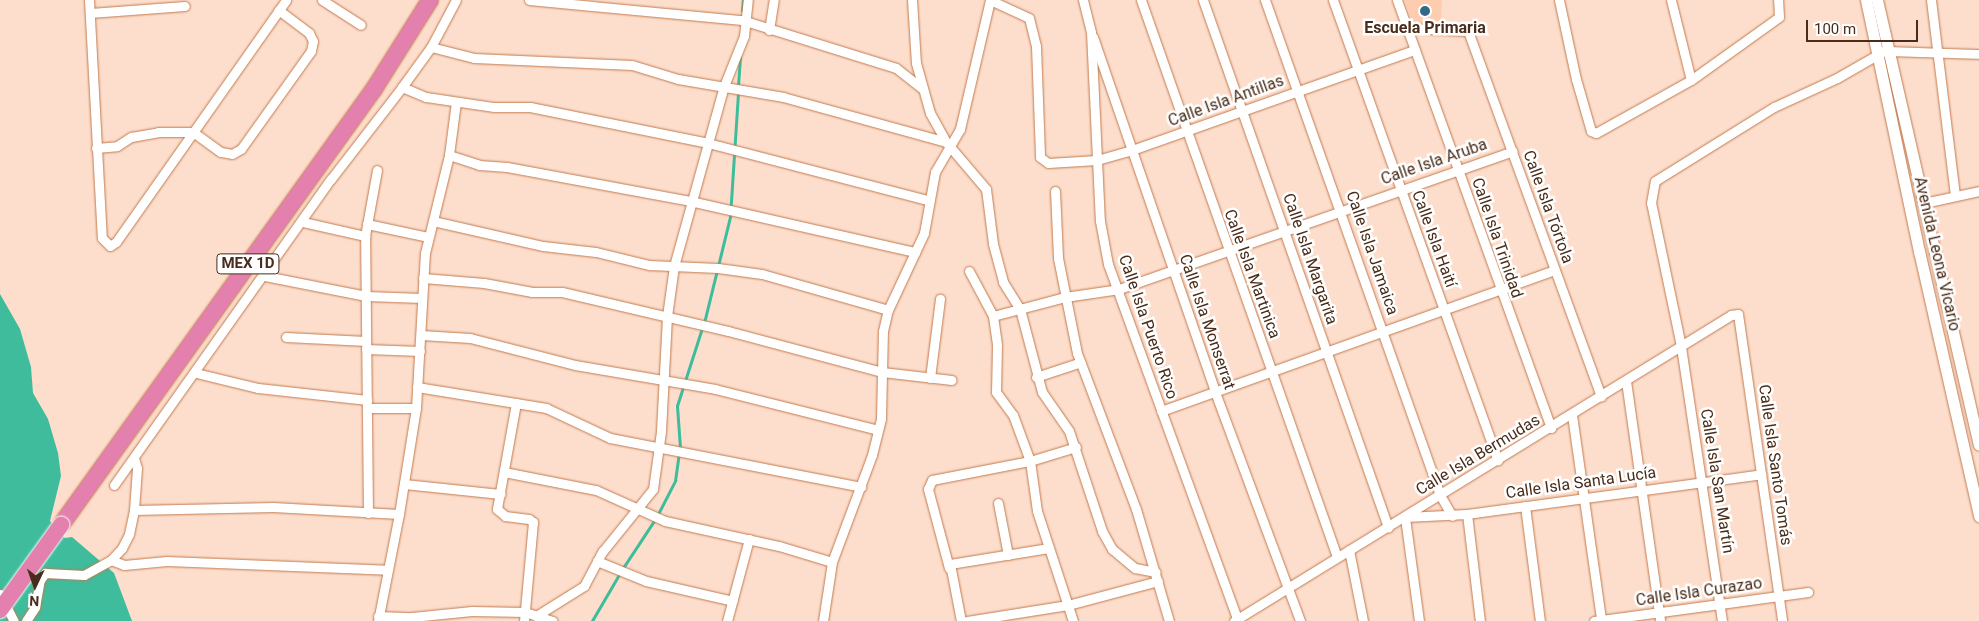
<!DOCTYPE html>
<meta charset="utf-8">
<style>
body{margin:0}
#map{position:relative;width:1979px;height:621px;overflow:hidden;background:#fddecc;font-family:Roboto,sans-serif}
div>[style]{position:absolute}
.built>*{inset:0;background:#feccaf}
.water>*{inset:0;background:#3fbc9c}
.stream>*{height:2.5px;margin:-1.25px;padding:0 1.25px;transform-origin:1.25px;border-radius:1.25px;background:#3fbc9c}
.roads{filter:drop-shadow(0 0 1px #c17b4f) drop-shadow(0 0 1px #c17b4f)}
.minor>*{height:9px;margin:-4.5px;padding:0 4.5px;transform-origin:4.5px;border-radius:4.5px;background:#fff}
.tertiary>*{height:11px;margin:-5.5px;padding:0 5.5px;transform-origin:5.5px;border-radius:5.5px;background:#fff}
.motorway>*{height:16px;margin:-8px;padding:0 8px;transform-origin:8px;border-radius:8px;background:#e380ad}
.bridges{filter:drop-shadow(0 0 1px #fff) drop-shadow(0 0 1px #fff)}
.motorway-bridge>*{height:16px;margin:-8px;padding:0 8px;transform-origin:8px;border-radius:8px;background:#e380ad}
.dots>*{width:14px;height:14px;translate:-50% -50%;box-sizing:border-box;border:2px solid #fff;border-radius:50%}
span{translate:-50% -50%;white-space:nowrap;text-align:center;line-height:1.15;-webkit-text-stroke:5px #fff;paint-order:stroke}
.shield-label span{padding:1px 4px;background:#fff;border:1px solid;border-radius:4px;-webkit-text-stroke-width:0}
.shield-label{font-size:15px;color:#492c19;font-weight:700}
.poi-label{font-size:16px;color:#492c19;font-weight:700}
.street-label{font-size:16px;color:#492c19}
.north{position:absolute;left:10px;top:561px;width:50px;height:50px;-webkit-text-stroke:4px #fff;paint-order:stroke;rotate:183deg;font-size:14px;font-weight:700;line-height:20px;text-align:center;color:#492c19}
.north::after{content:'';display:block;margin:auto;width:18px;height:22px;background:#492c19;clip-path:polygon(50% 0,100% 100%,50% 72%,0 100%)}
.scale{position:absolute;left:1806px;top:20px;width:112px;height:22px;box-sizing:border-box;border:2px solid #492c19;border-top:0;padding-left:6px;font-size:15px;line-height:18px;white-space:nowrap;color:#492c19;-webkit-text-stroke:4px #fff;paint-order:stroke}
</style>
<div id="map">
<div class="built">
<div style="clip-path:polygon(1405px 0,1442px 0,1441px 23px,1413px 23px)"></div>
</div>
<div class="water">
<div style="clip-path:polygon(0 294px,20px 329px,31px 367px,33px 393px,48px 419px,58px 453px,61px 476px,50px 521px,65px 538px,72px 537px,114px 573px,132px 621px,0 621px)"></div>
</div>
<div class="stream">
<div style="left:742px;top:11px;width:11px;rotate:-85deg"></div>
<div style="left:738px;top:86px;width:29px;rotate:-86deg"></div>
<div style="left:704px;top:323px;width:109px;rotate:-76.2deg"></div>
<div style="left:730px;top:217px;width:125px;rotate:-86.3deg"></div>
<div style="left:680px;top:448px;width:42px;rotate:-94.1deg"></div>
<div style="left:677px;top:406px;width:82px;rotate:-72.2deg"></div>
<div style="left:623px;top:568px;width:60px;rotate:-56.6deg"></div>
<div style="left:656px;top:518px;width:42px;rotate:-62.8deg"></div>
<div style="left:675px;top:481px;width:27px;rotate:-82deg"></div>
<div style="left:592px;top:621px;width:56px;rotate:-59.7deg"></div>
</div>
<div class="roads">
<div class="minor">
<div style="left:89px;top:0;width:238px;rotate:86.9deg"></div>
<div style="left:102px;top:238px;width:11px;rotate:45deg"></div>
<div style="left:110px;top:246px;width:7px;rotate:-34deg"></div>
<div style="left:116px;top:242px;width:296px;rotate:-54.9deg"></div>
<div style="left:322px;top:0;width:46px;rotate:32.7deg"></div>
<div style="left:529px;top:0;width:214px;rotate:5.4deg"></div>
<div style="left:742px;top:20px;width:161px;rotate:17.3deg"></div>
<div style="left:896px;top:68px;width:34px;rotate:38deg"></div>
<div style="left:912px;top:0;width:63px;rotate:86.4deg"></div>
<div style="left:916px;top:63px;width:52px;rotate:74.4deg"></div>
<div style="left:930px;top:113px;width:33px;rotate:61deg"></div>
<div style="left:946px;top:142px;width:62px;rotate:49.6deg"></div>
<div style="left:986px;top:189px;width:55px;rotate:82.7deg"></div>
<div style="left:993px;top:244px;width:39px;rotate:75deg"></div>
<div style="left:1003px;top:282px;width:32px;rotate:58deg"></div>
<div style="left:1020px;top:309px;width:86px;rotate:75.2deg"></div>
<div style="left:1042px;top:392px;width:47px;rotate:55.3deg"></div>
<div style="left:1069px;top:431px;width:105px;rotate:71.7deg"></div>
<div style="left:1102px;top:531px;width:21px;rotate:61deg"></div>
<div style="left:1112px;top:549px;width:30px;rotate:40deg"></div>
<div style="left:1135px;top:568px;width:21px;rotate:11deg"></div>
<div style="left:990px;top:0;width:43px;rotate:24.8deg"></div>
<div style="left:1029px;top:18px;width:29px;rotate:76deg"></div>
<div style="left:1036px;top:46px;width:111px;rotate:87.9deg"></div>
<div style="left:1040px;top:157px;width:10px;rotate:37deg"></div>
<div style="left:1048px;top:163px;width:49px;rotate:-3.5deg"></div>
<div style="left:1097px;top:160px;width:36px;rotate:-16deg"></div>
<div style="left:1132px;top:150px;width:300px;rotate:-19.5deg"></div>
<div style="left:1083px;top:0;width:33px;rotate:76deg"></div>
<div style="left:1091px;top:32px;width:189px;rotate:87.3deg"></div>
<div style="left:1100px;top:221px;width:44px;rotate:79.5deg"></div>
<div style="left:1108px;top:264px;width:380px;rotate:70deg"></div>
<div style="left:1141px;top:0;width:590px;rotate:70.61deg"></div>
<div style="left:1203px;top:0;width:559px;rotate:70.66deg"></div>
<div style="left:1265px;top:0;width:525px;rotate:70.53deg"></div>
<div style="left:1440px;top:495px;width:24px;rotate:60deg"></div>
<div style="left:1333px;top:0;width:489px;rotate:70.3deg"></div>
<div style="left:1397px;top:0;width:455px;rotate:70.2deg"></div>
<div style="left:1559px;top:0;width:81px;rotate:77.9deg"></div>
<div style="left:1576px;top:79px;width:54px;rotate:73.9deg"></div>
<div style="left:1591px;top:131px;width:5px;rotate:22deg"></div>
<div style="left:1596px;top:133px;width:109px;rotate:-29.2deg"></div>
<div style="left:1691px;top:80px;width:108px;rotate:-35.6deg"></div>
<div style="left:1779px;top:17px;width:17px;rotate:-93deg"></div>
<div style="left:1671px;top:0;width:82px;rotate:76deg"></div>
<div style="left:1931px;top:0;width:197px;rotate:83deg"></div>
<div style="left:90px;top:13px;width:95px;rotate:-4.2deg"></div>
<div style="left:1408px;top:28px;width:60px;rotate:2.9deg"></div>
<div style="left:1468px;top:31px;width:389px;rotate:70deg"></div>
<div style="left:769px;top:30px;width:30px;rotate:-81deg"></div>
<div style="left:1093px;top:37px;width:375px;rotate:71deg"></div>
<div style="left:1215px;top:392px;width:244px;rotate:69.6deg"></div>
<div style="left:431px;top:47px;width:44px;rotate:14.3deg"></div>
<div style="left:474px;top:58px;width:158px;rotate:2.5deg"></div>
<div style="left:632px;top:65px;width:48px;rotate:16.9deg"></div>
<div style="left:678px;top:79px;width:107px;rotate:9.7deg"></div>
<div style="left:783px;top:97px;width:169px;rotate:15.4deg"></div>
<div style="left:402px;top:87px;width:26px;rotate:23deg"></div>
<div style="left:426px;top:97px;width:69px;rotate:8.4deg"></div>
<div style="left:494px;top:107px;width:36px"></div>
<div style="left:530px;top:107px;width:182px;rotate:11.4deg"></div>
<div style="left:708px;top:143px;width:229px;rotate:14.6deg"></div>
<div style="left:96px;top:148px;width:21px;rotate:-5deg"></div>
<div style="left:117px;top:146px;width:17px;rotate:-33deg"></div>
<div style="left:131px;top:137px;width:27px;rotate:-10deg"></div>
<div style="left:158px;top:132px;width:35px"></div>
<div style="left:193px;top:132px;width:34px;rotate:36deg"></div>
<div style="left:221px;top:152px;width:11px;rotate:10deg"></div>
<div style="left:232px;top:154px;width:10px;rotate:-29deg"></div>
<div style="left:241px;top:149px;width:120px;rotate:-54.5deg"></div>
<div style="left:311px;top:51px;width:10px;rotate:-79deg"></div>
<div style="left:313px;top:41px;width:9px;rotate:-117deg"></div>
<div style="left:309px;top:33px;width:38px;rotate:-143deg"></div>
<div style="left:449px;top:155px;width:32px;rotate:18deg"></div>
<div style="left:479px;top:165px;width:28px;rotate:4deg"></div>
<div style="left:507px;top:167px;width:186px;rotate:10.5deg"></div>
<div style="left:690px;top:201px;width:231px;rotate:12.8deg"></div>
<div style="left:1055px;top:191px;width:67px;rotate:87.4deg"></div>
<div style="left:1058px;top:258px;width:97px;rotate:78.7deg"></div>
<div style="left:1077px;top:353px;width:167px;rotate:69.3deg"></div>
<div style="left:1136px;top:509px;width:117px;rotate:73.6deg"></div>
<div style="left:1924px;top:203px;width:56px;rotate:-12.3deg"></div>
<div style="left:433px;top:221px;width:113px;rotate:12.8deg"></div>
<div style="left:543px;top:246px;width:53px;rotate:6.5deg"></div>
<div style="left:596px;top:252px;width:55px;rotate:13.8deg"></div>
<div style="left:649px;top:265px;width:69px;rotate:2.5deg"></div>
<div style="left:718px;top:268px;width:44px;rotate:7.8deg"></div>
<div style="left:762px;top:274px;width:131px;rotate:15.9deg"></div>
<div style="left:303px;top:222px;width:64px;rotate:12.7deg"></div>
<div style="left:367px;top:224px;width:62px;rotate:12deg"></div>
<div style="left:969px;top:271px;width:51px;rotate:61.9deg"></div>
<div style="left:993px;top:316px;width:29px;rotate:82deg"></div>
<div style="left:997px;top:345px;width:47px;rotate:91.2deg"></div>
<div style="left:996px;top:392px;width:29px;rotate:54deg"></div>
<div style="left:1013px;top:415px;width:49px;rotate:69.7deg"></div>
<div style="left:1030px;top:461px;width:50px;rotate:82deg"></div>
<div style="left:1037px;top:511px;width:116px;rotate:71.9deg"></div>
<div style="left:265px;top:276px;width:103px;rotate:11.2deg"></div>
<div style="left:366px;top:296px;width:56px;rotate:2deg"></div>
<div style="left:423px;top:278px;width:61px;rotate:4.7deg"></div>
<div style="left:484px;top:283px;width:49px;rotate:10.6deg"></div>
<div style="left:532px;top:292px;width:30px"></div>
<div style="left:562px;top:292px;width:171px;rotate:13.2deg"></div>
<div style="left:728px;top:331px;width:159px;rotate:14.9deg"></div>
<div style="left:882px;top:372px;width:70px;rotate:6.5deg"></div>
<div style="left:993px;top:316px;width:74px;rotate:-14.8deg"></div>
<div style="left:1065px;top:297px;width:55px;rotate:-8.4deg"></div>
<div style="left:1119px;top:289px;width:417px;rotate:-19.3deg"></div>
<div style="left:421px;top:335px;width:49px;rotate:3.5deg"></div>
<div style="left:470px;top:338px;width:108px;rotate:14.4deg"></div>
<div style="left:575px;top:365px;width:142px;rotate:9.7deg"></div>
<div style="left:715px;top:389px;width:168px;rotate:14.1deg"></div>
<div style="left:286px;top:337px;width:80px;rotate:2.9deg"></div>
<div style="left:366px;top:349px;width:54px;rotate:2.1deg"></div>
<div style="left:196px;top:373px;width:64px;rotate:13.6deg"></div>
<div style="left:258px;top:388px;width:110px;rotate:6.3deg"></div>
<div style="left:1036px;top:377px;width:47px;rotate:-18.4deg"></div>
<div style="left:930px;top:378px;width:80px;rotate:-82.8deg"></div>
<div style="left:1626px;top:381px;width:242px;rotate:81.9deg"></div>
<div style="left:417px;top:387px;width:131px;rotate:9.2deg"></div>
<div style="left:546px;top:408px;width:71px;rotate:25.1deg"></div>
<div style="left:610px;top:438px;width:256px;rotate:11deg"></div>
<div style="left:516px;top:403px;width:108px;rotate:100.2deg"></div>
<div style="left:497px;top:509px;width:11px;rotate:41deg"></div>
<div style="left:505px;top:516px;width:24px;rotate:7deg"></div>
<div style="left:529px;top:519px;width:5px;rotate:37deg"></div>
<div style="left:533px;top:522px;width:99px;rotate:95.2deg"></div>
<div style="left:367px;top:408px;width:49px"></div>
<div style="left:1161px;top:411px;width:418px;rotate:-19.7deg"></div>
<div style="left:1572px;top:415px;width:207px;rotate:81.9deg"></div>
<div style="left:504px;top:472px;width:94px;rotate:11.1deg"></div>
<div style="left:596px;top:490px;width:76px;rotate:24.2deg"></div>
<div style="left:665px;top:521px;width:117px;rotate:12.4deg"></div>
<div style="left:779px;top:546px;width:55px;rotate:16.8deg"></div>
<div style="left:404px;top:484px;width:97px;rotate:5.9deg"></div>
<div style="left:114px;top:485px;width:375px;rotate:-54.7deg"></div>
<div style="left:331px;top:179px;width:116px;rotate:-52.3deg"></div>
<div style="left:402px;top:87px;width:49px;rotate:-54.1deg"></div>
<div style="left:431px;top:47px;width:53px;rotate:-62deg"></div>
<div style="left:998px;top:503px;width:53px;rotate:79.1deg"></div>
<div style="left:1525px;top:506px;width:116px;rotate:82.6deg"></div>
<div style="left:134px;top:510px;width:139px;rotate:-1.2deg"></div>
<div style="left:273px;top:507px;width:126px;rotate:3.2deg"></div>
<div style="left:368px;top:513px;width:277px;rotate:-90.6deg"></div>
<div style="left:365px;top:236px;width:67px;rotate:-79.7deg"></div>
<div style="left:1467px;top:514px;width:108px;rotate:83.1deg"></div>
<div style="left:1349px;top:550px;width:72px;rotate:78.8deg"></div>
<div style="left:111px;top:560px;width:14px;rotate:21deg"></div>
<div style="left:124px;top:565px;width:43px;rotate:-5.3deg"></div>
<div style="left:167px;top:561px;width:220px;rotate:2.3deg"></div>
<div style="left:597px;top:561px;width:53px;rotate:22.2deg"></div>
<div style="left:646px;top:581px;width:89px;rotate:12.9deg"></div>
<div style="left:949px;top:568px;width:82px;rotate:-104.9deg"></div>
<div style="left:928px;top:489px;width:10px;rotate:-66deg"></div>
<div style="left:932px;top:480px;width:100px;rotate:-11deg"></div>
<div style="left:1030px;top:461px;width:48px;rotate:-16.9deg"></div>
<div style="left:0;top:594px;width:30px;rotate:63deg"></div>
<div style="left:378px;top:616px;width:34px;rotate:2deg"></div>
<div style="left:412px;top:617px;width:60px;rotate:-5.7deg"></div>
<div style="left:472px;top:611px;width:53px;rotate:1.1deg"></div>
<div style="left:525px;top:612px;width:29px;rotate:18deg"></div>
<div style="left:536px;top:616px;width:57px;rotate:-32deg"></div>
<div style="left:584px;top:586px;width:40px;rotate:-62deg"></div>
<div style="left:603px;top:551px;width:80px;rotate:-51.1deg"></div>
<div style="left:653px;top:489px;width:59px;rotate:-82.1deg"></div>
<div style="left:661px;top:431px;width:115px;rotate:-87deg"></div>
<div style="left:667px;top:316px;width:50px;rotate:-82deg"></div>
<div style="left:674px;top:266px;width:187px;rotate:-74.5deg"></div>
<div style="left:724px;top:86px;width:54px;rotate:-68.2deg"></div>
<div style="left:744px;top:36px;width:36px;rotate:-84deg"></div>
<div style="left:26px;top:621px;width:17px;rotate:-57deg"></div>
<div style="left:35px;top:607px;width:27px;rotate:-80deg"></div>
<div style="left:40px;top:580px;width:9px;rotate:-54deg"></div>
<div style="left:45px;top:573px;width:39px;rotate:3deg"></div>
<div style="left:84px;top:575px;width:31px;rotate:-29deg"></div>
<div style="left:111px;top:560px;width:16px;rotate:-47deg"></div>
<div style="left:122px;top:548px;width:16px;rotate:-63deg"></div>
<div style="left:129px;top:534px;width:25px;rotate:-78deg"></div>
<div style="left:134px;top:510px;width:42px;rotate:-85.9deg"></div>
<div style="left:137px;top:468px;width:10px;rotate:-107deg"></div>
<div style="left:378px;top:621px;width:109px;rotate:-78.9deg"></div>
<div style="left:399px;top:514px;width:107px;rotate:-80.9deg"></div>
<div style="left:416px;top:408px;width:155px;rotate:-86.7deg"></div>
<div style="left:425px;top:253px;width:101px;rotate:-76.2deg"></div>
<div style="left:449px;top:155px;width:53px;rotate:-82.5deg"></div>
<div style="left:727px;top:621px;width:85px;rotate:-75deg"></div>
<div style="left:823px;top:621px;width:60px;rotate:-81.3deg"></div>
<div style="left:832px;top:562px;width:114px;rotate:-69.5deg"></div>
<div style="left:872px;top:455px;width:38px;rotate:-76deg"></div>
<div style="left:881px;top:418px;width:87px;rotate:-88.7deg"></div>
<div style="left:883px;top:331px;width:22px;rotate:-77deg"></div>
<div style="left:888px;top:310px;width:85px;rotate:-64.9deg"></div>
<div style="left:924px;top:233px;width:62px;rotate:-79.8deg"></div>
<div style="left:935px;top:172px;width:50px;rotate:-59.8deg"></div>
<div style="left:960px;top:129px;width:132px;rotate:-76.9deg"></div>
<div style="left:961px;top:621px;width:58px;rotate:-100.9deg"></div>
<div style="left:950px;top:564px;width:100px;rotate:-9.2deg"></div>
<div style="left:967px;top:621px;width:102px;rotate:-9deg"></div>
<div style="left:1068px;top:605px;width:93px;rotate:-14.9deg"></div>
<div style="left:1234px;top:621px;width:584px;rotate:-31.62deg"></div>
<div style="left:1731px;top:315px;width:7px;rotate:-8deg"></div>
<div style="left:1738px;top:314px;width:310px;rotate:81.8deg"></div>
<div style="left:1419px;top:621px;width:105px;rotate:-97.7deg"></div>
<div style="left:1405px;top:517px;width:62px;rotate:-2.8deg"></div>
<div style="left:1467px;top:514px;width:297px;rotate:-7.7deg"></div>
<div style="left:1594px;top:621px;width:216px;rotate:-7.7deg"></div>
<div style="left:1722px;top:621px;width:278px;rotate:-98.5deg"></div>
<div style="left:1681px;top:346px;width:146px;rotate:-101.8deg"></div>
<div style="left:1651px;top:203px;width:22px;rotate:-80deg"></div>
<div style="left:1655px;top:181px;width:140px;rotate:-31.9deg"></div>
<div style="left:1774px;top:107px;width:69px;rotate:-24.7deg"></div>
<div style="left:1837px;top:78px;width:54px;rotate:-29.9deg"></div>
<div style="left:1884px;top:51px;width:95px;rotate:1.8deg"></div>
</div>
<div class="tertiary">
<div style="left:1866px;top:0;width:257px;rotate:78.1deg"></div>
<div style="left:1919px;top:251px;width:272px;rotate:77.2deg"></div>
<div style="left:1877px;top:0;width:456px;rotate:77.1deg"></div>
</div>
<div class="motorway">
<div style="left:61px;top:525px;width:537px;rotate:-54.33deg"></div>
<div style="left:374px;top:89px;width:105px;rotate:-57.8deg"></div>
</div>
</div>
<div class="bridges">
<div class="motorway-bridge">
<div style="left:0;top:610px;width:105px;rotate:-54.3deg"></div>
</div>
</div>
<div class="dots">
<div style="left:1425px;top:11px;background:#346a85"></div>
</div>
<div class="shield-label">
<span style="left:248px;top:264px">MEX 1D</span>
</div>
<div class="poi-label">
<span style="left:1425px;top:28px">Escuela Primaria</span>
</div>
<div class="street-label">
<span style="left:1226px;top:101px;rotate:-20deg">Calle Isla Antillas</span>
<span style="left:1434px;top:162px;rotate:-19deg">Calle Isla Aruba</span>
<span style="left:1548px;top:207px;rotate:70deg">Calle Isla Tórtola</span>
<span style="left:1497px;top:238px;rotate:71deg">Calle Isla Trinidad</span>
<span style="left:1434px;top:239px;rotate:70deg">Calle Isla Haití</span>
<span style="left:1372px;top:253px;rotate:71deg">Calle Isla Jamaica</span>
<span style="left:1937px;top:254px;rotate:77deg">Avenida Leona Vicario</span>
<span style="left:1310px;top:259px;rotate:71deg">Calle Isla Margarita</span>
<span style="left:1252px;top:274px;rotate:70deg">Calle Isla Martinica</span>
<span style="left:1207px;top:322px;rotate:71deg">Calle Isla Monserrat</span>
<span style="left:1148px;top:327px;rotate:71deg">Calle Isla Puerto Rico</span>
<span style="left:1478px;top:455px;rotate:-31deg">Calle Isla Bermudas</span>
<span style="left:1775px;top:465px;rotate:82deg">Calle Isla Santo Tomás</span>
<span style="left:1717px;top:481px;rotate:81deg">Calle Isla San Martín</span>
<span style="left:1581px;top:483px;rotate:-8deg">Calle Isla Santa Lucía</span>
<span style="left:1699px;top:592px;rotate:-8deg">Calle Isla Curazao</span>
</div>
<div class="north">N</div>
<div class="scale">100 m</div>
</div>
